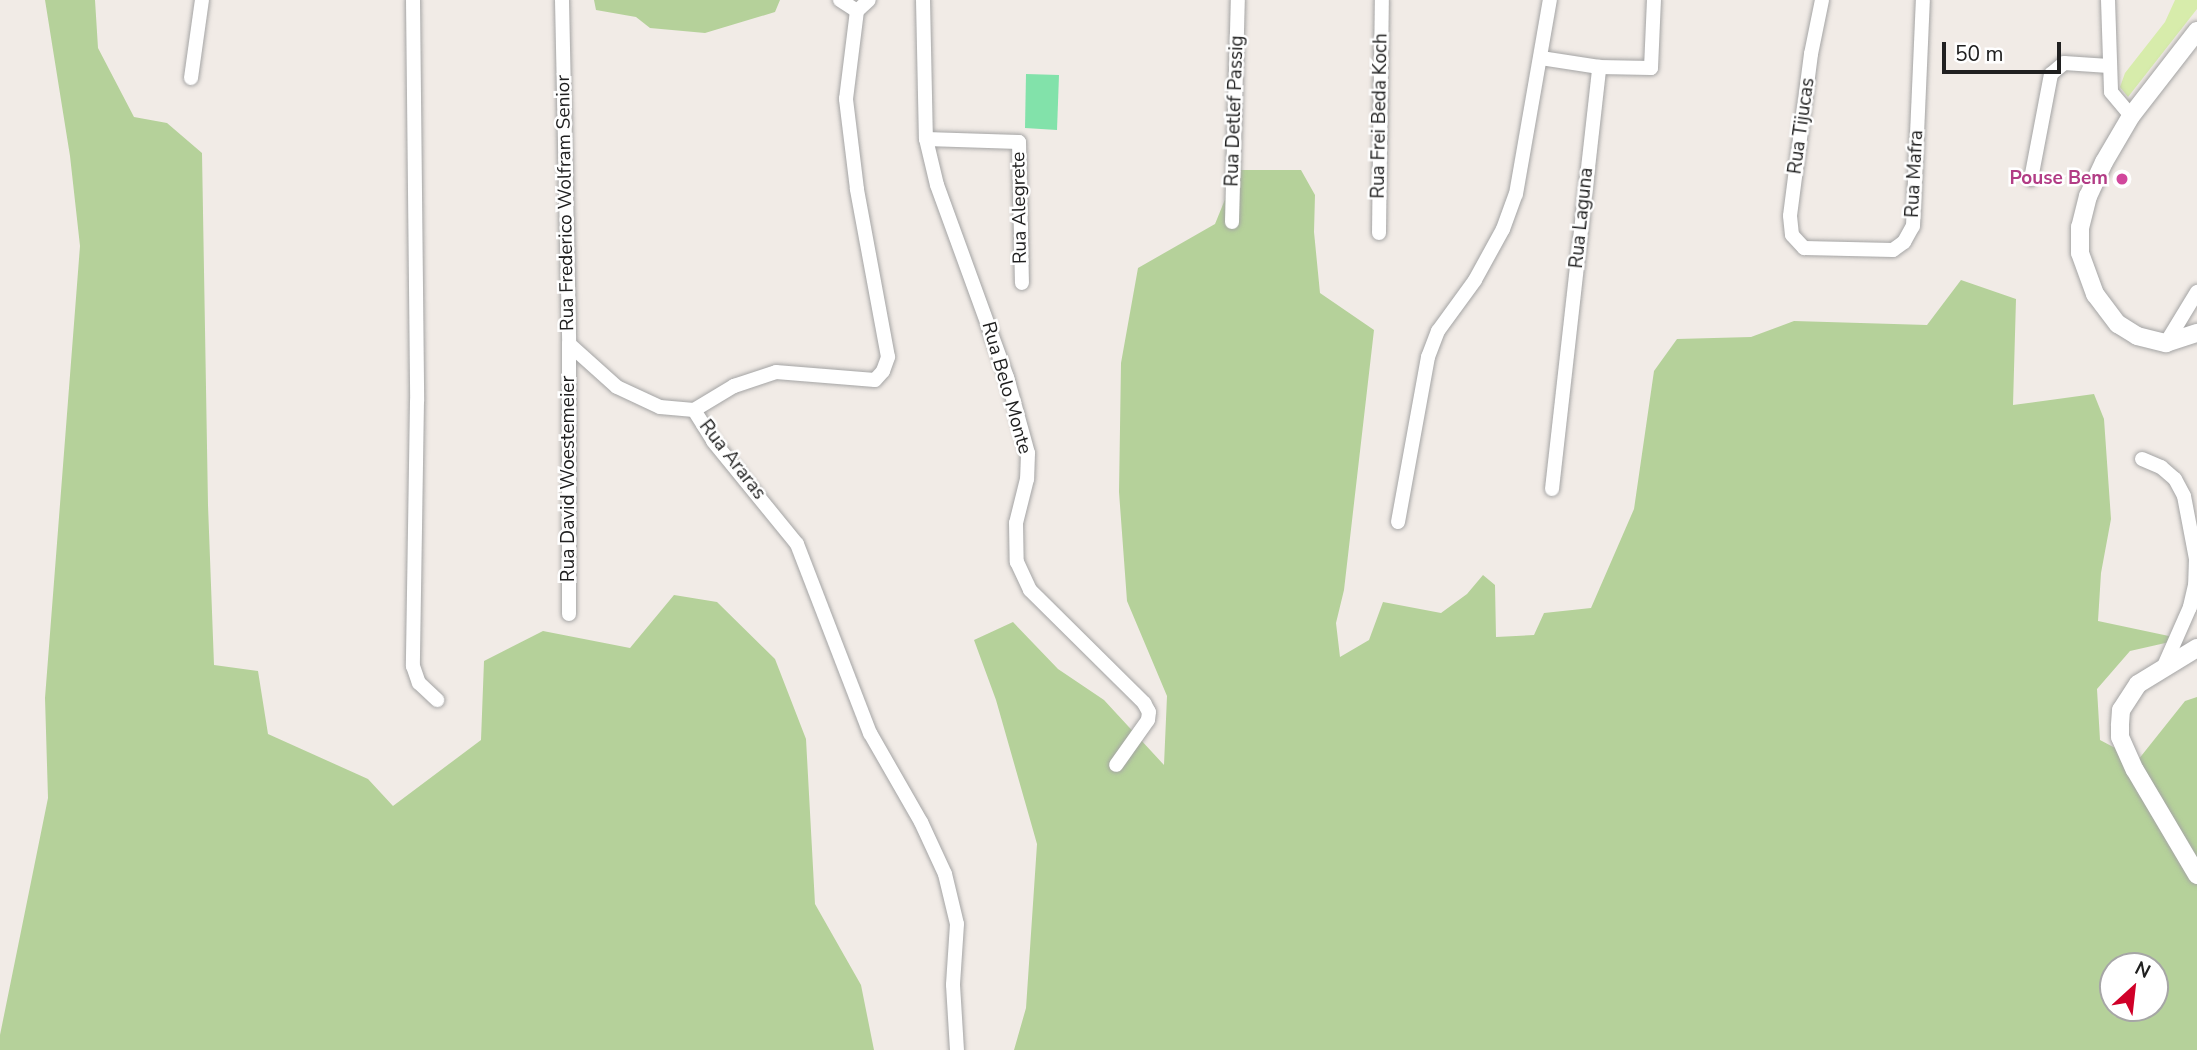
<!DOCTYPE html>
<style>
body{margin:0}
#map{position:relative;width:2197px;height:1050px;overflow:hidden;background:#f1ebe6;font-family:"Nunito Sans",sans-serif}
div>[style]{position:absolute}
.grass>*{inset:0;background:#d7ecab}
.forest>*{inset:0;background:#b5d19a}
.pitch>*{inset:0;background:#82e2aa}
.roads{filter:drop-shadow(0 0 2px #a4a4a4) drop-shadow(0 0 2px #a4a4a4)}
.minor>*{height:14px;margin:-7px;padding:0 7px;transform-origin:7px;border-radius:7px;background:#fff}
.tertiary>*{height:18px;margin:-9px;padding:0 9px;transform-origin:9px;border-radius:9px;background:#fff}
.dots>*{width:19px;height:19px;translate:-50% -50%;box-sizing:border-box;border:4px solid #fff;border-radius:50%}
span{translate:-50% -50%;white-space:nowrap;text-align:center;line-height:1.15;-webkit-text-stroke:5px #fff;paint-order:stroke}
.street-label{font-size:19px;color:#202020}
.hotel-label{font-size:19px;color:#b23c85;font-weight:700}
.right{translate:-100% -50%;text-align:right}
.north{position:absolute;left:2099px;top:952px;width:70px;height:70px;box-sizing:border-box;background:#fff;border:2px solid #a6a6a6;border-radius:50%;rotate:27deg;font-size:19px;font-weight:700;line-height:28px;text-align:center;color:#202020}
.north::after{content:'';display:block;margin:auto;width:24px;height:32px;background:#d00028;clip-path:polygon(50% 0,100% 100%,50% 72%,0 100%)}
.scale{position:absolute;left:1942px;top:42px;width:119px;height:32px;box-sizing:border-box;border:4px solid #202020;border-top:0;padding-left:9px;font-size:21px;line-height:24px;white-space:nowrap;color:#202020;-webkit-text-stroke:5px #fff;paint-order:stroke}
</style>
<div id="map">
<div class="grass">
<div style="clip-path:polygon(2175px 0,2197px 0,2197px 9px,2128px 97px,2120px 87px,2125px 73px,2165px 22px)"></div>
</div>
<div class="forest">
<div style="clip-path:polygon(45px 0,95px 0,98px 48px,134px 117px,167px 123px,202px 153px,208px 505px,214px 665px,258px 671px,268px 734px,368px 779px,393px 806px,481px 740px,484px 661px,543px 631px,630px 648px,674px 595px,717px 602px,775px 659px,806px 739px,815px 904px,861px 985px,874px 1050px,0 1050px,0 1035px,48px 798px,45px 698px,80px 246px,70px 156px)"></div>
<div style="clip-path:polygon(594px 0,780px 0,775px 12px,705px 33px,650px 28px,636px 17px,596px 10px)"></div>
<div style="clip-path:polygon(evenodd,1237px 170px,1301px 170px,1315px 195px,1314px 232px,1320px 293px,1374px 330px,1344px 590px,1336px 623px,1340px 657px,1369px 640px,1383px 602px,1441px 613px,1467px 594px,1483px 575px,1495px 585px,1496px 637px,1534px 635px,1544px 613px,1591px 608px,1634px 509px,1654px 371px,1677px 339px,1751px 337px,1794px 321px,1927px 325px,1961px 280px,2016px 299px,2013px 405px,2094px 394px,2104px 419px,2111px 519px,2101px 573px,2098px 621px,2183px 639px,2130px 651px,2097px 689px,2100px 740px,2138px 760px,2185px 701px,2197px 697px,2197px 1050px,1014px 1050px,1026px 1008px,1037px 844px,996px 700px,974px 640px,1013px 622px,1058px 669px,1104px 700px,1164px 765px,1167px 696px,1127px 601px,1119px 492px,1121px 363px,1138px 268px,1215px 224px,1237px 170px,2113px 966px,2155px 966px,2155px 1008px,2113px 1008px,2113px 966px)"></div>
</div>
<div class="pitch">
<div style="clip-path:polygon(1026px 74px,1059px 75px,1057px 130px,1025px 128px)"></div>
</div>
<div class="roads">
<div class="minor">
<div style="left:413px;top:0;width:401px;rotate:89.4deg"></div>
<div style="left:417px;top:401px;width:265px;rotate:90.9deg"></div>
<div style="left:413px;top:666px;width:18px;rotate:71deg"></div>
<div style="left:419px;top:683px;width:25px;rotate:43deg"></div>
<div style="left:562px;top:0;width:344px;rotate:88.8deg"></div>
<div style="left:569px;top:344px;width:270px;rotate:90deg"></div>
<div style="left:840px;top:0;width:20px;rotate:33deg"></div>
<div style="left:923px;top:0;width:139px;rotate:88.8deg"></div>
<div style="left:926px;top:139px;width:47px;rotate:76.6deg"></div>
<div style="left:937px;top:185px;width:204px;rotate:70deg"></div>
<div style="left:1007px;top:377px;width:79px;rotate:74.6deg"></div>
<div style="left:1028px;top:453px;width:26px;rotate:92deg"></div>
<div style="left:1027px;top:479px;width:45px;rotate:104deg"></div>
<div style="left:1016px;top:523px;width:39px;rotate:89deg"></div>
<div style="left:1017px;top:562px;width:31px;rotate:65deg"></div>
<div style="left:1030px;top:590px;width:161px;rotate:44.7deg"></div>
<div style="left:1144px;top:703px;width:10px;rotate:61deg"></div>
<div style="left:1149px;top:712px;width:8px;rotate:97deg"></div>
<div style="left:1148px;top:720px;width:55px;rotate:125.4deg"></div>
<div style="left:1822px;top:0;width:55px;rotate:101.5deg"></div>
<div style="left:1811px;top:54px;width:163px;rotate:97.4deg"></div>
<div style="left:1790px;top:216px;width:19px;rotate:84deg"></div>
<div style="left:1792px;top:235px;width:18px;rotate:47deg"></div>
<div style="left:1804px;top:248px;width:89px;rotate:1.3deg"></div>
<div style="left:1893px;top:250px;width:14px;rotate:-36deg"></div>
<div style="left:1904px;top:242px;width:18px;rotate:-61deg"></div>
<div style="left:1913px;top:226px;width:226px;rotate:-87.5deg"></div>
<div style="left:2108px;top:0;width:92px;rotate:88.1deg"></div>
<div style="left:2111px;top:92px;width:31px;rotate:50deg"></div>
<div style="left:1541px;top:58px;width:59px;rotate:8.8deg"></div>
<div style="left:1599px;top:67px;width:52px;rotate:1.1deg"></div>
<div style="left:1651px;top:68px;width:68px;rotate:-87.5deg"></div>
<div style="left:191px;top:78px;width:79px;rotate:-82deg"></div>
<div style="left:926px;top:139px;width:93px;rotate:1.8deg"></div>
<div style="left:1019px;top:142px;width:141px;rotate:88.8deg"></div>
<div style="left:2031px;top:179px;width:107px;rotate:-79.2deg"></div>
<div style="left:2051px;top:74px;width:17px;rotate:-40deg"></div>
<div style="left:2064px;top:63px;width:45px;rotate:3.8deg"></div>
<div style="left:1232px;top:222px;width:222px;rotate:-88.5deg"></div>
<div style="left:1379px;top:233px;width:233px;rotate:-89.3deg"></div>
<div style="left:2166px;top:343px;width:60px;rotate:-58.7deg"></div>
<div style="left:569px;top:344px;width:64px;rotate:41.9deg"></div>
<div style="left:617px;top:387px;width:47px;rotate:24.9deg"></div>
<div style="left:660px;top:407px;width:34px;rotate:5deg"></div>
<div style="left:694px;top:410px;width:36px;rotate:58deg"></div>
<div style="left:713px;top:441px;width:133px;rotate:50.8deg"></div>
<div style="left:797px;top:544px;width:203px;rotate:68.9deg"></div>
<div style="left:870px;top:733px;width:103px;rotate:60.2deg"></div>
<div style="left:921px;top:822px;width:57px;rotate:65.2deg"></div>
<div style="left:945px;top:874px;width:51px;rotate:76.5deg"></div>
<div style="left:957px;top:924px;width:61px;rotate:93.8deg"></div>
<div style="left:953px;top:985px;width:65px;rotate:86.5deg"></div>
<div style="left:694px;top:410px;width:47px;rotate:-31deg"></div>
<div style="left:734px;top:386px;width:44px;rotate:-18.4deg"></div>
<div style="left:776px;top:372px;width:99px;rotate:4.6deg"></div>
<div style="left:875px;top:380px;width:12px;rotate:-48deg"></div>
<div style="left:883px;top:371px;width:15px;rotate:-70deg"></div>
<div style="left:888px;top:357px;width:171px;rotate:-100.5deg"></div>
<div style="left:857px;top:189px;width:91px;rotate:-97deg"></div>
<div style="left:846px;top:99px;width:89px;rotate:-82.9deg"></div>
<div style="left:857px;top:11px;width:16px;rotate:-43deg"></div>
<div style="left:2142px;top:459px;width:21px;rotate:23deg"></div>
<div style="left:2161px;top:467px;width:18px;rotate:41deg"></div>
<div style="left:2175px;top:479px;width:19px;rotate:62deg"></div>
<div style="left:2184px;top:496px;width:64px;rotate:79.2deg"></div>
<div style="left:2196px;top:559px;width:26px;rotate:92deg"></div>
<div style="left:2195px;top:585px;width:23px;rotate:103deg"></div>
<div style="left:2190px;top:607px;width:64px;rotate:113.8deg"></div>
<div style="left:1552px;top:489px;width:425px;rotate:-83.6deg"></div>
<div style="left:1398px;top:522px;width:168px;rotate:-79.7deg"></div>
<div style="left:1428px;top:357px;width:28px;rotate:-69deg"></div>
<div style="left:1438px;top:331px;width:63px;rotate:-54deg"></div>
<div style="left:1475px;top:280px;width:58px;rotate:-61.2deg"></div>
<div style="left:1503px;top:229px;width:37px;rotate:-70deg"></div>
<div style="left:1516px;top:194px;width:197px;rotate:-80.1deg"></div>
</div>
<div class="tertiary">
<div style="left:2197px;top:31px;width:108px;rotate:127.8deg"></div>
<div style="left:2131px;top:116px;width:53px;rotate:120.4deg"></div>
<div style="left:2104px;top:162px;width:38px;rotate:115deg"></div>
<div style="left:2088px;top:196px;width:32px;rotate:104deg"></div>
<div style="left:2080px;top:227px;width:26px;rotate:90deg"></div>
<div style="left:2080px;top:253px;width:44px;rotate:69.9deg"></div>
<div style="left:2095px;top:294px;width:38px;rotate:53deg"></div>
<div style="left:2118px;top:324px;width:22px;rotate:32deg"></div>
<div style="left:2137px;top:336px;width:30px;rotate:14deg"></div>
<div style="left:2166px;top:343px;width:33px;rotate:-18deg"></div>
<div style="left:2197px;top:648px;width:69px;rotate:148.6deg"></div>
<div style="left:2138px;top:684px;width:31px;rotate:123deg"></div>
<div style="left:2121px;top:710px;width:16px;rotate:94deg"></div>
<div style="left:2120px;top:726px;width:11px;rotate:90deg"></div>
<div style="left:2120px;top:737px;width:36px;rotate:66deg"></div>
<div style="left:2135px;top:770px;width:122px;rotate:59.4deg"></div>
</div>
</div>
<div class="dots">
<div style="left:2122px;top:179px;background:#d1479c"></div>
</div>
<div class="street-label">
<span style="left:1235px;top:111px;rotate:-88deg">Rua Detlef Passig</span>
<span style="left:1380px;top:116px;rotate:-89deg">Rua Frei Beda Koch</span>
<span style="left:1802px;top:126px;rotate:-82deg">Rua Tijucas</span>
<span style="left:1915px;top:174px;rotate:-87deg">Rua Mafra</span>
<span style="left:566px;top:203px;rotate:-91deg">Rua Frederico Wolfram Senior</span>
<span style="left:1020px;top:208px;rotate:-91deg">Rua Alegrete</span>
<span style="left:1582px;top:218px;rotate:-84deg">Rua Laguna</span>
<span style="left:1006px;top:388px;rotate:74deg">Rua Belo Monte</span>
<span style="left:732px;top:460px;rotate:52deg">Rua Araras</span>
<span style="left:569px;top:479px;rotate:-90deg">Rua David Woestemeier</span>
</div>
<div class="hotel-label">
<span class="right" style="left:2108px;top:179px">Pouse Bem</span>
</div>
<div class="north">N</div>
<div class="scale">50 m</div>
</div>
